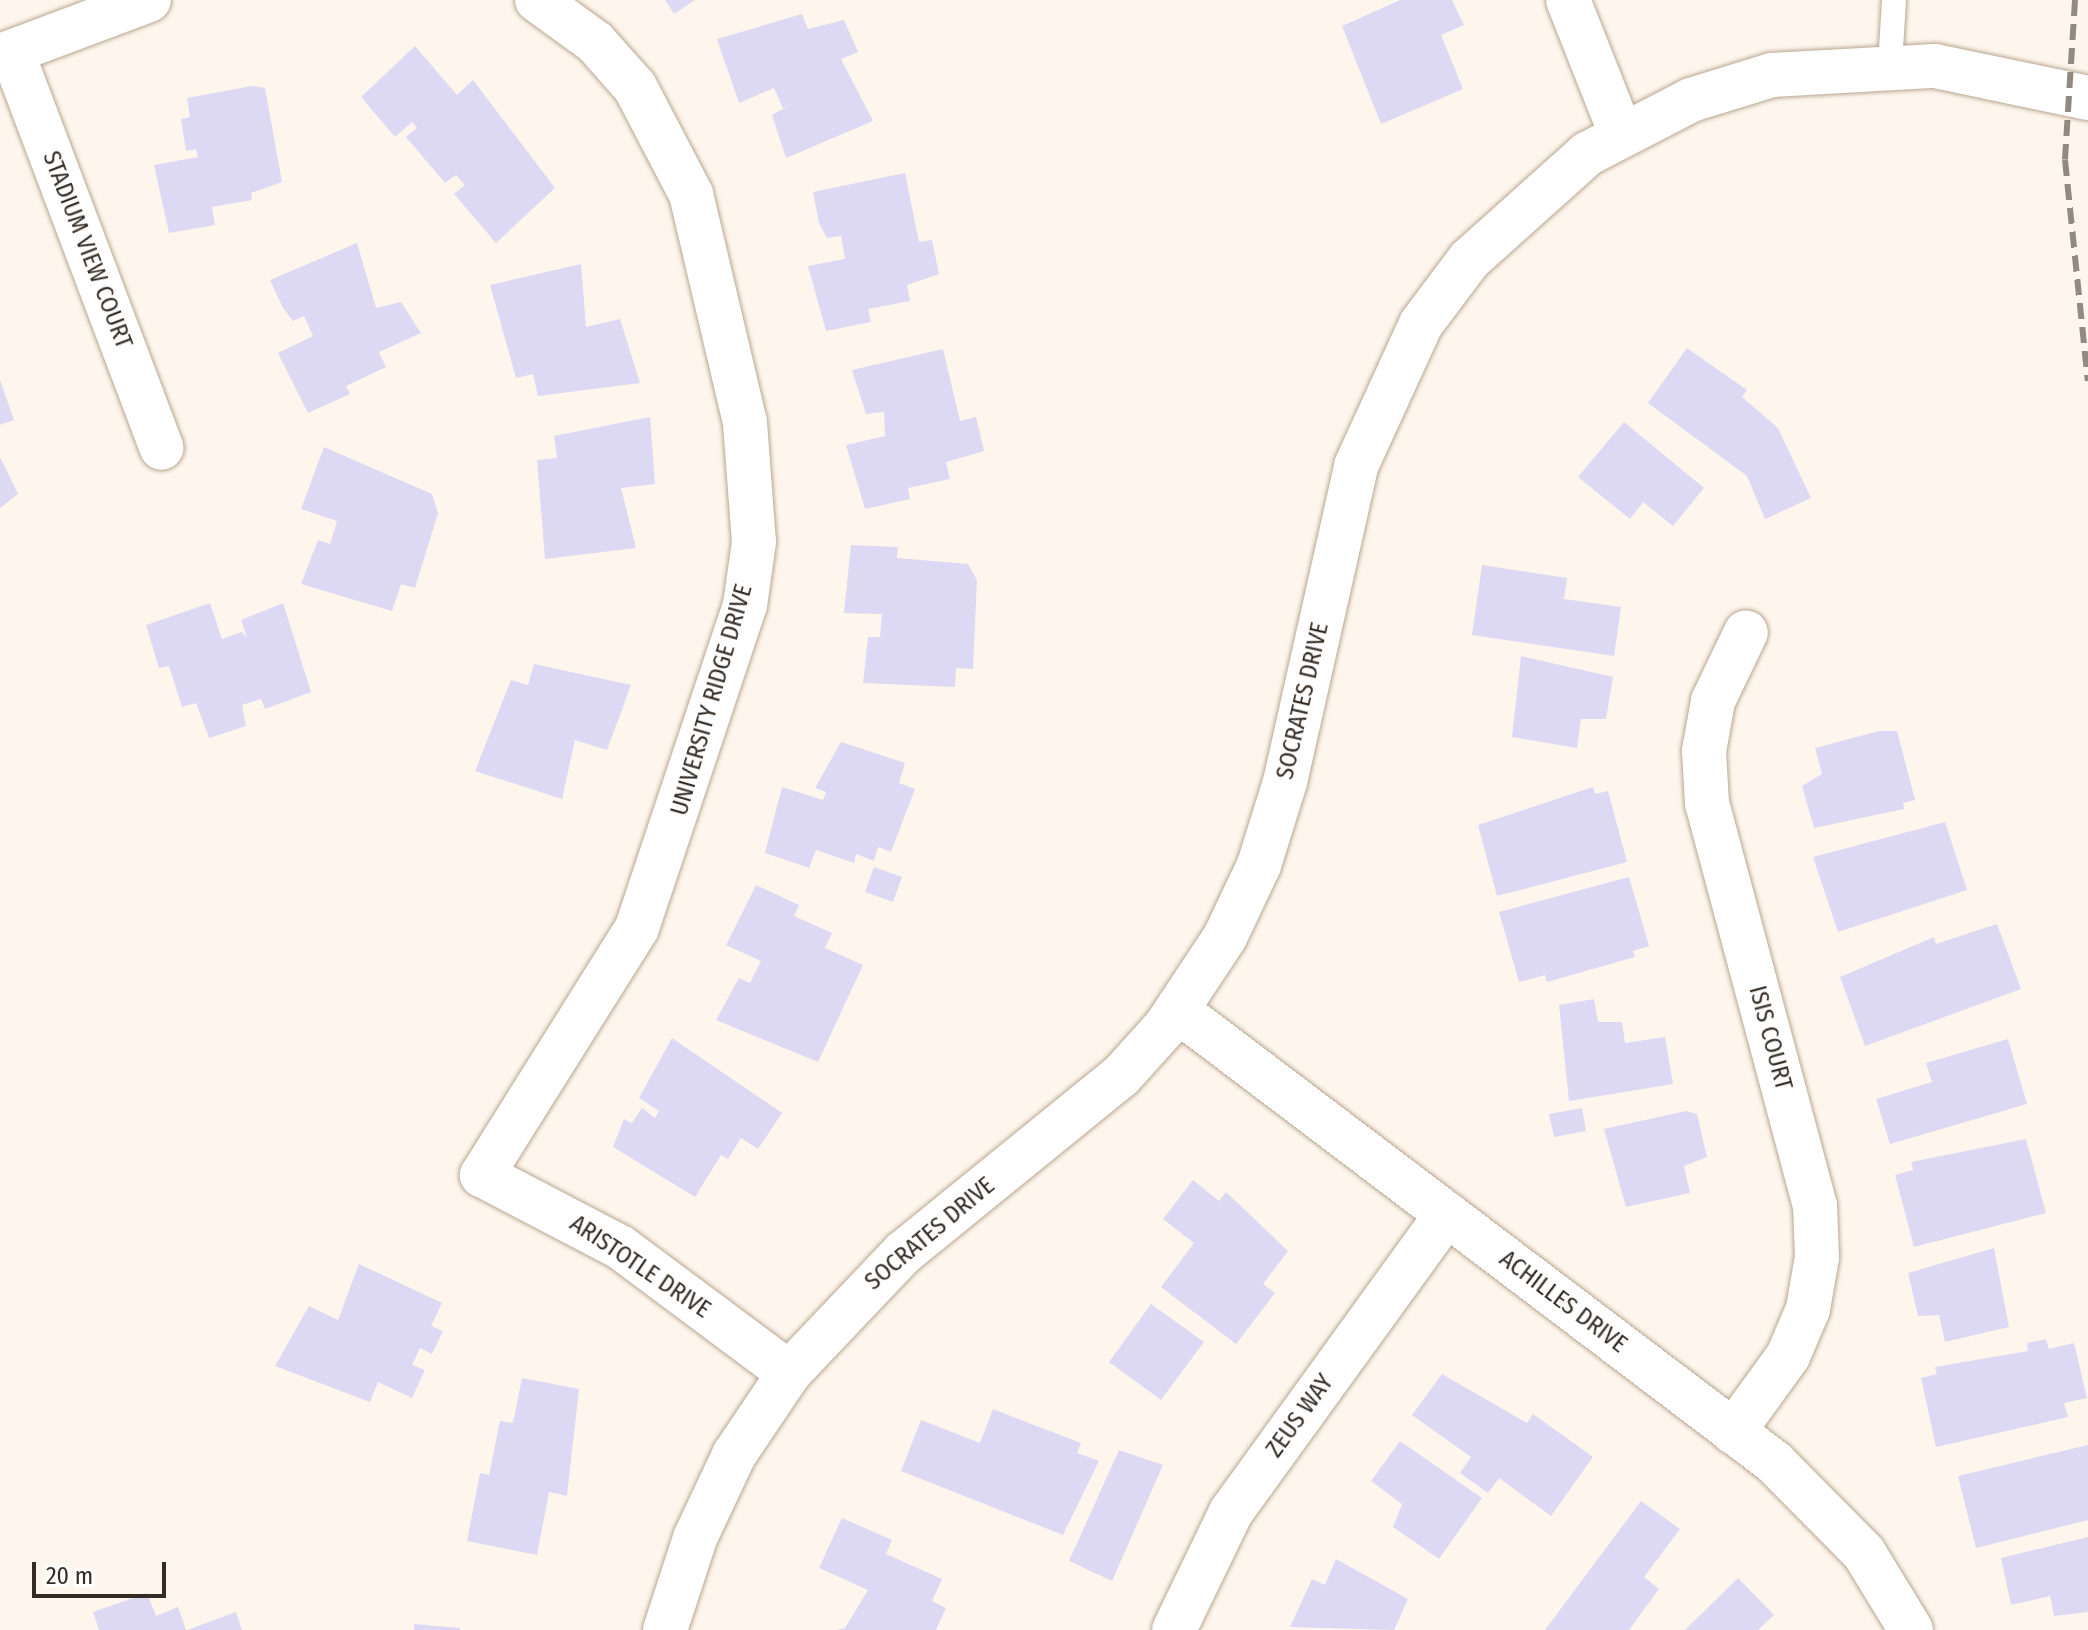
<!DOCTYPE html>
<style>
body{margin:0}
#map{position:relative;width:2088px;height:1630px;overflow:hidden;background:#fef6ed;font-family:"Fira Sans Condensed",sans-serif}
div>[style]{position:absolute}
.building>*{inset:0;background:#ddd8f3}
.roads{filter:drop-shadow(0 0 2px #b9a691) drop-shadow(0 0 2px #b9a691)}
.lane>*{height:24px;margin:-12px;padding:0 12px;transform-origin:12px;border-radius:12px;background:#fff}
.street>*{height:44px;margin:-22px;padding:0 22px;transform-origin:22px;border-radius:22px;background:#fff}
.secondary>*{height:44px;margin:-22px;padding:0 22px;transform-origin:22px;border-radius:22px;background:#fff}
.rail>*{height:6px;margin-top:-3px;transform-origin:0;background:repeating-linear-gradient(90deg,#928a81 0 16px,transparent 0 24px)}
span{translate:-50% -50%;white-space:nowrap;text-align:center;line-height:1.15;-webkit-text-stroke:6px #fff;paint-order:stroke}
.street-label{font-size:24px;color:#342c24}
.scale{position:absolute;left:32px;top:1562px;width:134px;height:36px;box-sizing:border-box;border:4px solid #342c24;border-top:0;padding-left:10px;font-size:24px;line-height:28px;white-space:nowrap;color:#342c24;-webkit-text-stroke:6px #fff;paint-order:stroke}
</style>
<div id="map">
<div class="building">
<div style="clip-path:polygon(665px 0,695px 0,674px 14px)"></div>
<div style="clip-path:polygon(1400px 0,1452px 0,1464px 25px,1441px 35px,1463px 89px,1381px 124px,1342px 26px)"></div>
<div style="clip-path:polygon(802px 14px,808px 29px,844px 20px,858px 52px,841px 59px,873px 121px,786px 158px,772px 115px,792px 104px,783px 108px,774px 88px,739px 103px,717px 39px)"></div>
<div style="clip-path:polygon(415px 46px,457px 95px,473px 80px,555px 188px,496px 243px,454px 194px,465px 185px,456px 175px,445px 183px,406px 137px,417px 128px,412px 122px,395px 137px,361px 97px)"></div>
<div style="clip-path:polygon(252px 86px,265px 88px,282px 182px,251px 193px,252px 200px,212px 207px,215px 225px,169px 233px,154px 165px,198px 157px,196px 149px,186px 151px,181px 119px,190px 117px,187px 98px)"></div>
<div style="clip-path:polygon(905px 173px,919px 242px,932px 240px,939px 274px,907px 285px,910px 301px,868px 309px,871px 322px,826px 331px,808px 266px,845px 259px,841px 236px,827px 238px,819px 223px,813px 192px)"></div>
<div style="clip-path:polygon(357px 243px,376px 308px,401px 302px,421px 333px,379px 352px,386px 367px,346px 386px,350px 394px,308px 413px,278px 353px,313px 336px,304px 316px,293px 321px,283px 308px,270px 280px)"></div>
<div style="clip-path:polygon(581px 264px,586px 327px,620px 319px,640px 383px,538px 396px,533px 374px,516px 378px,490px 285px)"></div>
<div style="clip-path:polygon(1687px 348px,1747px 390px,1742px 397px,1778px 428px,1811px 498px,1765px 519px,1747px 476px,1648px 403px)"></div>
<div style="clip-path:polygon(943px 349px,960px 421px,976px 417px,984px 451px,946px 462px,950px 479px,908px 488px,910px 499px,865px 509px,846px 445px,885px 436px,884px 412px,866px 414px,852px 370px)"></div>
<div style="clip-path:polygon(0 380px,14px 420px,0 425px)"></div>
<div style="clip-path:polygon(650px 417px,655px 484px,621px 488px,636px 548px,545px 559px,537px 460px,557px 458px,554px 436px)"></div>
<div style="clip-path:polygon(1624px 422px,1704px 488px,1673px 526px,1643px 502px,1630px 519px,1578px 477px)"></div>
<div style="clip-path:polygon(324px 447px,432px 494px,438px 513px,415px 588px,401px 584px,392px 611px,301px 584px,318px 540px,330px 544px,337px 521px,301px 509px)"></div>
<div style="clip-path:polygon(0 457px,18px 494px,0 508px)"></div>
<div style="clip-path:polygon(851px 545px,898px 547px,897px 558px,968px 564px,977px 580px,973px 669px,956px 668px,955px 687px,863px 683px,868px 637px,892px 637px,880px 637px,882px 614px,844px 613px)"></div>
<div style="clip-path:polygon(1482px 565px,1567px 578px,1564px 599px,1621px 607px,1614px 656px,1472px 635px)"></div>
<div style="clip-path:polygon(210px 603px,222px 639px,242px 632px,247px 638px,241px 620px,283px 603px,311px 692px,265px 709px,261px 699px,242px 705px,246px 726px,209px 738px,196px 703px,182px 707px,169px 666px,159px 668px,146px 625px)"></div>
<div style="clip-path:polygon(1521px 656px,1613px 677px,1606px 719px,1581px 719px,1577px 748px,1512px 737px)"></div>
<div style="clip-path:polygon(534px 664px,631px 685px,607px 750px,575px 740px,562px 799px,475px 771px,511px 680px,528px 685px)"></div>
<div style="clip-path:polygon(1879px 731px,1897px 731px,1915px 800px,1903px 803px,1904px 809px,1814px 828px,1802px 786px,1822px 774px,1815px 748px)"></div>
<div style="clip-path:polygon(841px 742px,905px 763px,899px 783px,915px 789px,891px 852px,878px 847px,874px 861px,856px 854px,854px 863px,816px 850px,809px 868px,765px 853px,782px 787px,823px 800px,826px 792px,815px 788px)"></div>
<div style="clip-path:polygon(1593px 787px,1595px 794px,1608px 791px,1627px 862px,1497px 896px,1478px 825px)"></div>
<div style="clip-path:polygon(1945px 822px,1967px 890px,1838px 932px,1813px 857px)"></div>
<div style="clip-path:polygon(874px 867px,902px 877px,893px 902px,865px 892px)"></div>
<div style="clip-path:polygon(1629px 877px,1649px 946px,1633px 951px,1635px 957px,1547px 982px,1545px 975px,1519px 982px,1499px 912px)"></div>
<div style="clip-path:polygon(756px 885px,799px 905px,794px 916px,832px 933px,825px 948px,863px 965px,818px 1062px,716px 1020px,739px 978px,750px 983px,761px 961px,726px 945px)"></div>
<div style="clip-path:polygon(1997px 924px,2021px 989px,1865px 1046px,1840px 977px,1934px 937px,1936px 944px)"></div>
<div style="clip-path:polygon(1594px 999px,1598px 1022px,1622px 1022px,1625px 1043px,1665px 1037px,1673px 1084px,1569px 1101px,1559px 1005px)"></div>
<div style="clip-path:polygon(672px 1038px,782px 1113px,758px 1149px,741px 1138px,728px 1159px,721px 1155px,695px 1197px,613px 1147px,624px 1119px,632px 1123px,642px 1108px,655px 1118px,659px 1111px,639px 1098px)"></div>
<div style="clip-path:polygon(2008px 1039px,2027px 1104px,1890px 1144px,1876px 1099px,1932px 1082px,1926px 1063px)"></div>
<div style="clip-path:polygon(1582px 1108px,1586px 1131px,1554px 1137px,1549px 1114px)"></div>
<div style="clip-path:polygon(1686px 1111px,1697px 1114px,1707px 1157px,1684px 1166px,1690px 1193px,1626px 1207px,1604px 1129px)"></div>
<div style="clip-path:polygon(2026px 1139px,2046px 1213px,1914px 1247px,1895px 1175px,1913px 1170px,1911px 1162px)"></div>
<div style="clip-path:polygon(1193px 1180px,1219px 1201px,1226px 1192px,1288px 1251px,1263px 1284px,1275px 1293px,1236px 1344px,1161px 1287px,1194px 1243px,1163px 1219px)"></div>
<div style="clip-path:polygon(1994px 1248px,2009px 1327px,1945px 1342px,1939px 1315px,1918px 1316px,1908px 1273px)"></div>
<div style="clip-path:polygon(359px 1264px,442px 1303px,431px 1326px,443px 1331px,432px 1354px,420px 1348px,412px 1365px,425px 1370px,412px 1398px,378px 1382px,370px 1402px,275px 1366px,309px 1306px,338px 1320px)"></div>
<div style="clip-path:polygon(1151px 1304px,1204px 1342px,1161px 1400px,1109px 1362px)"></div>
<div style="clip-path:polygon(2046px 1339px,2049px 1349px,2074px 1343px,2087px 1398px,2064px 1403px,2068px 1417px,1936px 1447px,1921px 1378px,1937px 1374px,1935px 1367px,2028px 1351px,2027px 1343px)"></div>
<div style="clip-path:polygon(1442px 1374px,1527px 1423px,1533px 1414px,1593px 1457px,1551px 1516px,1499px 1478px,1488px 1493px,1460px 1473px,1471px 1457px,1412px 1415px)"></div>
<div style="clip-path:polygon(522px 1378px,579px 1389px,567px 1496px,549px 1492px,537px 1555px,467px 1541px,480px 1473px,489px 1475px,500px 1421px,513px 1423px)"></div>
<div style="clip-path:polygon(993px 1409px,1081px 1443px,1077px 1453px,1099px 1461px,1063px 1535px,901px 1471px,921px 1420px,980px 1443px)"></div>
<div style="clip-path:polygon(1400px 1441px,1482px 1498px,1439px 1559px,1393px 1527px,1402px 1504px,1371px 1481px)"></div>
<div style="clip-path:polygon(2088px 1445px,2088px 1520px,1976px 1548px,1958px 1476px)"></div>
<div style="clip-path:polygon(1119px 1450px,1163px 1465px,1112px 1581px,1069px 1561px)"></div>
<div style="clip-path:polygon(1641px 1501px,1680px 1529px,1644px 1577px,1659px 1589px,1629px 1630px,1545px 1630px)"></div>
<div style="clip-path:polygon(842px 1518px,892px 1540px,886px 1554px,942px 1579px,932px 1601px,946px 1608px,936px 1630px,836px 1630px,845px 1628px,868px 1590px,819px 1568px)"></div>
<div style="clip-path:polygon(2088px 1537px,2088px 1612px,2054px 1616px,2050px 1596px,2011px 1605px,2001px 1558px)"></div>
<div style="clip-path:polygon(1336px 1559px,1408px 1599px,1394px 1630px,1290px 1627px,1312px 1579px,1325px 1585px)"></div>
<div style="clip-path:polygon(1738px 1578px,1774px 1615px,1758px 1630px,1685px 1630px)"></div>
<div style="clip-path:polygon(147px 1593px,156px 1616px,178px 1607px,186px 1630px,99px 1630px,93px 1612px)"></div>
<div style="clip-path:polygon(236px 1612px,242px 1630px,187px 1630px)"></div>
<div style="clip-path:polygon(414px 1624px,460px 1628px,460px 1630px,414px 1630px)"></div>
</div>
<div class="roads">
<div class="lane">
<div style="left:1890px;top:64px;width:64px;rotate:-86.4deg"></div>
</div>
<div class="street">
<div style="left:537px;top:0;width:72px;rotate:35.9deg"></div>
<div style="left:595px;top:42px;width:60px;rotate:48.4deg"></div>
<div style="left:635px;top:87px;width:121px;rotate:62.4deg"></div>
<div style="left:691px;top:194px;width:235px;rotate:76.7deg"></div>
<div style="left:745px;top:423px;width:119px;rotate:85.7deg"></div>
<div style="left:754px;top:542px;width:64px;rotate:98.1deg"></div>
<div style="left:745px;top:605px;width:341px;rotate:108.5deg"></div>
<div style="left:637px;top:928px;width:292px;rotate:122.1deg"></div>
<div style="left:482px;top:1175px;width:156px;rotate:27.6deg"></div>
<div style="left:620px;top:1247px;width:211px;rotate:36.7deg"></div>
<div style="left:1568px;top:0;width:144px;rotate:68.4deg"></div>
<div style="left:12px;top:52px;width:423px;rotate:69.3deg"></div>
<div style="left:0;top:56px;width:159px;rotate:-20.6deg"></div>
<div style="left:1177px;top:1010px;width:749px;rotate:37.13deg"></div>
<div style="left:1774px;top:1462px;width:128px;rotate:45.3deg"></div>
<div style="left:1864px;top:1553px;width:90px;rotate:58.6deg"></div>
<div style="left:1733px;top:1432px;width:94px;rotate:-54.1deg"></div>
<div style="left:1788px;top:1356px;width:51px;rotate:-66.9deg"></div>
<div style="left:1808px;top:1309px;width:53px;rotate:-80.2deg"></div>
<div style="left:1817px;top:1257px;width:51px;rotate:-92.2deg"></div>
<div style="left:1815px;top:1206px;width:416px;rotate:-105deg"></div>
<div style="left:1707px;top:804px;width:53px;rotate:-93.2deg"></div>
<div style="left:1704px;top:751px;width:51px;rotate:-79.8deg"></div>
<div style="left:1713px;top:701px;width:76px;rotate:-64.4deg"></div>
<div style="left:1174px;top:1630px;width:131px;rotate:-64.2deg"></div>
<div style="left:1231px;top:1512px;width:368px;rotate:-54.1deg"></div>
</div>
<div class="secondary">
<div style="left:665px;top:1630px;width:97px;rotate:-71.9deg"></div>
<div style="left:695px;top:1538px;width:92px;rotate:-64.8deg"></div>
<div style="left:734px;top:1455px;width:99px;rotate:-56.1deg"></div>
<div style="left:789px;top:1373px;width:166px;rotate:-46.5deg"></div>
<div style="left:903px;top:1253px;width:281px;rotate:-39.1deg"></div>
<div style="left:1121px;top:1076px;width:67px;rotate:-48deg"></div>
<div style="left:1166px;top:1026px;width:107px;rotate:-56.5deg"></div>
<div style="left:1225px;top:937px;width:80px;rotate:-64.7deg"></div>
<div style="left:1259px;top:865px;width:87px;rotate:-72.6deg"></div>
<div style="left:1285px;top:782px;width:324px;rotate:-77.3deg"></div>
<div style="left:1356px;top:466px;width:156px;rotate:-65.4deg"></div>
<div style="left:1421px;top:324px;width:80px;rotate:-53.1deg"></div>
<div style="left:1469px;top:260px;width:159px;rotate:-41.9deg"></div>
<div style="left:1587px;top:154px;width:117px;rotate:-27.4deg"></div>
<div style="left:1691px;top:100px;width:85px;rotate:-17.2deg"></div>
<div style="left:1772px;top:75px;width:163px;rotate:-3.2deg"></div>
<div style="left:1935px;top:66px;width:156px;rotate:11.8deg"></div>
</div>
</div>
<div class="rail">
<div style="left:2075px;top:0;width:160px;rotate:93.6deg"></div>
<div style="left:2065px;top:160px;width:222px;rotate:84.1deg"></div>
</div>
<div class="street-label">
<span style="left:87px;top:250px;rotate:69deg">STADIUM VIEW COURT</span>
<span style="left:712px;top:700px;rotate:-74deg">UNIVERSITY RIDGE DRIVE</span>
<span style="left:1303px;top:701px;rotate:-77deg">SOCRATES DRIVE</span>
<span style="left:1770px;top:1038px;rotate:75deg">ISIS COURT</span>
<span style="left:930px;top:1234px;rotate:-40deg">SOCRATES DRIVE</span>
<span style="left:640px;top:1267px;rotate:34deg">ARISTOTLE DRIVE</span>
<span style="left:1563px;top:1302px;rotate:37deg">ACHILLES DRIVE</span>
<span style="left:1300px;top:1416px;rotate:-54deg">ZEUS WAY</span>
</div>
<div class="scale">20 m</div>
</div>
